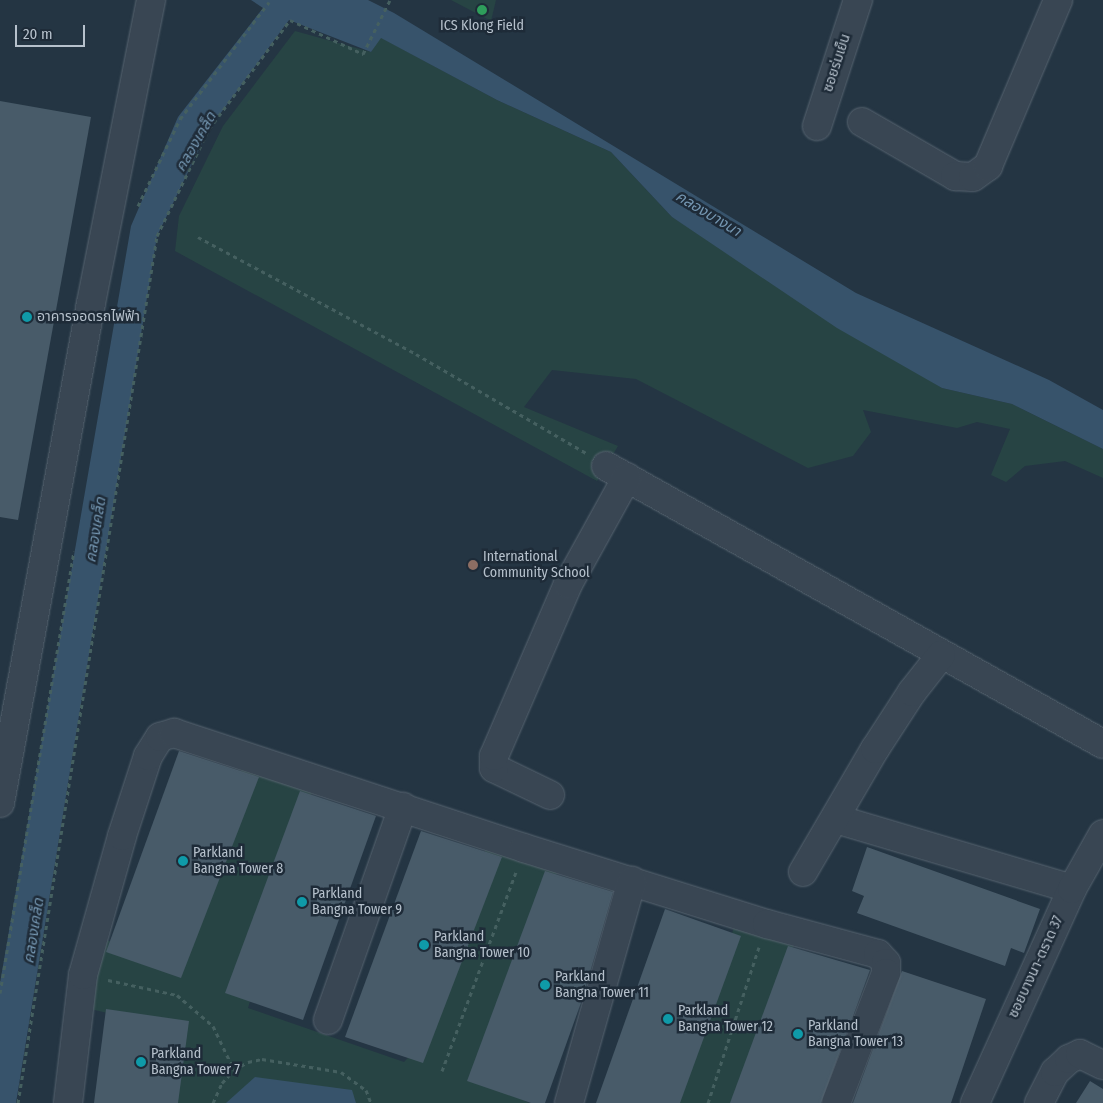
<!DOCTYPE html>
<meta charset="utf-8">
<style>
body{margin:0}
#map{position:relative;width:1103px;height:1103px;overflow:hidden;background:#243543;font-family:"Fira Sans Condensed","Noto Sans Thai",sans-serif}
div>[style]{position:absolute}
.green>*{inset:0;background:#274444}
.water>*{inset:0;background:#37536b}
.building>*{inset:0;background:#485b69}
.path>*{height:3px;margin-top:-1.5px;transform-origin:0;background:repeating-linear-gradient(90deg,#456060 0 4px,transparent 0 8px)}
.roads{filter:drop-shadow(0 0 1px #576470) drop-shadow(0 0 1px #576470)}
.minor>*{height:28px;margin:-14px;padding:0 14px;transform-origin:14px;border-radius:14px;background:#394653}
.dots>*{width:14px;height:14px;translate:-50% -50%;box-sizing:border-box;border:2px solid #1e2b38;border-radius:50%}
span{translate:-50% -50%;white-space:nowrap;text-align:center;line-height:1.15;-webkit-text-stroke:5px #1e2b38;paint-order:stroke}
.poi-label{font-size:14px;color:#b6c1cc}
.left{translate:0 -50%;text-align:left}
.street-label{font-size:14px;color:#b6c1cc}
.water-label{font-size:15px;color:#7496b1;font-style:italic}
.scale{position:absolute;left:15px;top:25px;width:70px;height:22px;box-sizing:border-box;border:2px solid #b6c1cc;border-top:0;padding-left:6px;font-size:15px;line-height:18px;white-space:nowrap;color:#b6c1cc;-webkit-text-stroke:4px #1e2b38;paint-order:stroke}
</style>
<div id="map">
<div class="green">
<div style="clip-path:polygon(451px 0,496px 0,491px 21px)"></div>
<div style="clip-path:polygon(295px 31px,371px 52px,380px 37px,497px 100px,611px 152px,672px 217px,942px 388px,1012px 404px,1103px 449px,1103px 478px,1065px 461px,1025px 466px,1006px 482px,991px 475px,1010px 429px,977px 422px,957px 428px,863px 410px,871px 432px,853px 456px,808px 468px,636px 379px,552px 370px,524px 407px,618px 446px,597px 481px,175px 251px,179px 216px,223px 126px)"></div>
<div style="clip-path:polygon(245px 760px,315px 782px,248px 1008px,404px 1062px,420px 1045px,488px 842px,560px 864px,485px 1080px,529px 1103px,170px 1103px,181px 1030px,86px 1008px,101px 939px,177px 957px)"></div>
<div style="clip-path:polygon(735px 925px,796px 938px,747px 1103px,669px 1103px)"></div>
</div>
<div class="water">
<div style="clip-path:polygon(251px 0,368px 0,394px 13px,856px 293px,1049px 380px,1103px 410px,1103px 449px,1012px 404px,942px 388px,837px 328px,672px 217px,611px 152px,497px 100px,381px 38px,371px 52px,289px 20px,209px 129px,157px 236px,16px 1103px,0 1103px,0 983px,131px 226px,178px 117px,263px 8px)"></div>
<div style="clip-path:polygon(255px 1077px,352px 1090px,356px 1103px,226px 1103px)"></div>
</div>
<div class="building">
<div style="clip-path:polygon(0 101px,91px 117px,18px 520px,0 517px)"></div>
<div style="clip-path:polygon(179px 751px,259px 777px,181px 978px,106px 952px)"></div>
<div style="clip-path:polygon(300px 791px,376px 816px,303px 1020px,225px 993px)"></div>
<div style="clip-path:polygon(421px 831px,502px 857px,423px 1063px,345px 1037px)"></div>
<div style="clip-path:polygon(867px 847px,1040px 909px,1024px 953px,1011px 948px,1005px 966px,857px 913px,864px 896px,852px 891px)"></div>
<div style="clip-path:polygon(545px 871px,613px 892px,582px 1000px,545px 1103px,531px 1103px,467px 1081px)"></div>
<div style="clip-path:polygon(665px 909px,741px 936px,680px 1103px,596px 1103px)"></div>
<div style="clip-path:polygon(788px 946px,870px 970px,821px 1103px,730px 1103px)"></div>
<div style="clip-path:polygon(902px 971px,986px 999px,951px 1103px,853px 1103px)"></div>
<div style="clip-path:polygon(106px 1009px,189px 1021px,178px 1103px,94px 1103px)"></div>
<div style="clip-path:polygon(1090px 1081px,1103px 1089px,1103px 1103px,1076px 1103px)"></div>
</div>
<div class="path">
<div style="left:138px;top:206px;width:97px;rotate:-64.2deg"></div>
<div style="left:180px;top:119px;width:147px;rotate:-52.7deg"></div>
<div style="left:198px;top:237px;width:247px;rotate:28.2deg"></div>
<div style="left:416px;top:354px;width:197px;rotate:30.2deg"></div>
<div style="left:108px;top:980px;width:71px;rotate:12.3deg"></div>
<div style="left:177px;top:995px;width:48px;rotate:40.7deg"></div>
<div style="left:213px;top:1026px;width:49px;rotate:64.5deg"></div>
<div style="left:0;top:993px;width:448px;rotate:-80.5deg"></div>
<div style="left:442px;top:1071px;width:212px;rotate:-69.6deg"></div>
<div style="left:18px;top:1103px;width:878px;rotate:-80.89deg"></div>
<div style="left:157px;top:236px;width:119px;rotate:-64.1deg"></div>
<div style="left:209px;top:129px;width:136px;rotate:-53.4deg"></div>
<div style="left:290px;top:20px;width:81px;rotate:25deg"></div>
<div style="left:363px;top:54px;width:60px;rotate:-63.4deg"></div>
<div style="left:213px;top:1103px;width:22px;rotate:-66deg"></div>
<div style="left:222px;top:1083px;width:18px;rotate:-47deg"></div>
<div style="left:234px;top:1070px;width:16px;rotate:-30deg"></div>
<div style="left:248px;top:1062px;width:14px;rotate:-12deg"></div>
<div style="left:262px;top:1059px;width:80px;rotate:9.3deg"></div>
<div style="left:341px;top:1072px;width:31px;rotate:36deg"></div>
<div style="left:366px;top:1090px;width:14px;rotate:69deg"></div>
<div style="left:708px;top:1103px;width:164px;rotate:-71.9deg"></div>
</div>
<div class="roads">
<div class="minor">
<div style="left:862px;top:122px;width:108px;rotate:30.1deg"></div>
<div style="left:955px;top:176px;width:18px;rotate:3deg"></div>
<div style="left:973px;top:177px;width:19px;rotate:-36deg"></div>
<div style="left:988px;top:166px;width:180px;rotate:-67.1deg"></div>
<div style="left:817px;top:126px;width:133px;rotate:-72deg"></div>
<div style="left:606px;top:466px;width:569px;rotate:29.22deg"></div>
<div style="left:550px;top:795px;width:62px;rotate:-154.3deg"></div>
<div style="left:494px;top:768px;width:12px;rotate:-90deg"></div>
<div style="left:494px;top:756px;width:187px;rotate:-66.7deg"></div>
<div style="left:568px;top:584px;width:122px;rotate:-61.1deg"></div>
<div style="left:0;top:803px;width:508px;rotate:-79.69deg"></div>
<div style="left:91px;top:303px;width:309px;rotate:-78.8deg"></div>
<div style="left:836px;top:819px;width:246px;rotate:16.5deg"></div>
<div style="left:803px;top:872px;width:143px;rotate:-59.7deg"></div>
<div style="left:875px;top:749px;width:68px;rotate:-57deg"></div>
<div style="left:912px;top:692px;width:47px;rotate:-51.9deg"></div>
<div style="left:328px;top:1020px;width:226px;rotate:-70.6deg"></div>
<div style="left:68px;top:1103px;width:129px;rotate:-83.3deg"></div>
<div style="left:83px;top:975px;width:144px;rotate:-74.3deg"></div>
<div style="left:122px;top:836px;width:84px;rotate:-72deg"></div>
<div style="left:148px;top:756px;width:22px;rotate:-58deg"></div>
<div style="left:160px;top:737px;width:15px;rotate:-16deg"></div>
<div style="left:174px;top:733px;width:368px;rotate:18.2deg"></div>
<div style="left:524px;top:848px;width:255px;rotate:17.4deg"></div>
<div style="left:767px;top:924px;width:115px;rotate:15.1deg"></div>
<div style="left:878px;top:954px;width:12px;rotate:48deg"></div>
<div style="left:886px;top:963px;width:10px;rotate:90deg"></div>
<div style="left:886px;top:973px;width:139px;rotate:111deg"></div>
<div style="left:569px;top:1103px;width:231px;rotate:-74.2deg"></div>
<div style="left:975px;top:1103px;width:235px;rotate:-65.6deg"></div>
<div style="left:1072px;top:889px;width:63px;rotate:-60.6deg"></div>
<div style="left:1039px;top:1103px;width:35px;rotate:-63deg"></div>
<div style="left:1055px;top:1072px;width:19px;rotate:-43deg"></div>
<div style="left:1069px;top:1059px;width:12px;rotate:-24deg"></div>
<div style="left:1080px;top:1054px;width:25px;rotate:26deg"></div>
</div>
</div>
<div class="dots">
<div style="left:482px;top:10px;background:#2e9e5b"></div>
<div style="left:27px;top:317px;background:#0f9aa8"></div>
<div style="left:473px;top:565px;background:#8d6e63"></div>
<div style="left:183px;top:861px;background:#0f9aa8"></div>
<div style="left:302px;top:902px;background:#0f9aa8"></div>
<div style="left:424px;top:945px;background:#0f9aa8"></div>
<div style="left:545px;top:985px;background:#0f9aa8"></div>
<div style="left:668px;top:1019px;background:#0f9aa8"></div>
<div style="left:798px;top:1034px;background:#0f9aa8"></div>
<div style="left:141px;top:1062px;background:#0f9aa8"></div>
</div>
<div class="poi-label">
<span style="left:482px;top:26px">ICS Klong Field</span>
<span class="left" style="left:37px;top:317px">อาคารจอดรถไฟฟ้า</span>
<span class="left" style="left:483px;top:565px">International<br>Community School</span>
<span class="left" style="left:193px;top:861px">Parkland<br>Bangna Tower 8</span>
<span class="left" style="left:312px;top:902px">Parkland<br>Bangna Tower 9</span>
<span class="left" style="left:434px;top:945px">Parkland<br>Bangna Tower 10</span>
<span class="left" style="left:555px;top:985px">Parkland<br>Bangna Tower 11</span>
<span class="left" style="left:678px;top:1019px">Parkland<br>Bangna Tower 12</span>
<span class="left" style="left:808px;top:1034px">Parkland<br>Bangna Tower 13</span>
<span class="left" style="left:151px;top:1062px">Parkland<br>Bangna Tower 7</span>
</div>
<div class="street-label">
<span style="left:837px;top:63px;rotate:-72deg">ซอยร่มเย็น</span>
<span style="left:1036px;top:967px;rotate:-65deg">ซอยบางนา-ตราด 37</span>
</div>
<div class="water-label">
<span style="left:196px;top:142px;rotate:-60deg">คลองเคล็ด</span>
<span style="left:708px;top:214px;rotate:31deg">คลองบางนา</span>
<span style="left:96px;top:530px;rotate:-81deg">คลองเคล็ด</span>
<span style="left:34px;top:931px;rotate:-81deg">คลองเคล็ด</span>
</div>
<div class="scale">20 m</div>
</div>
